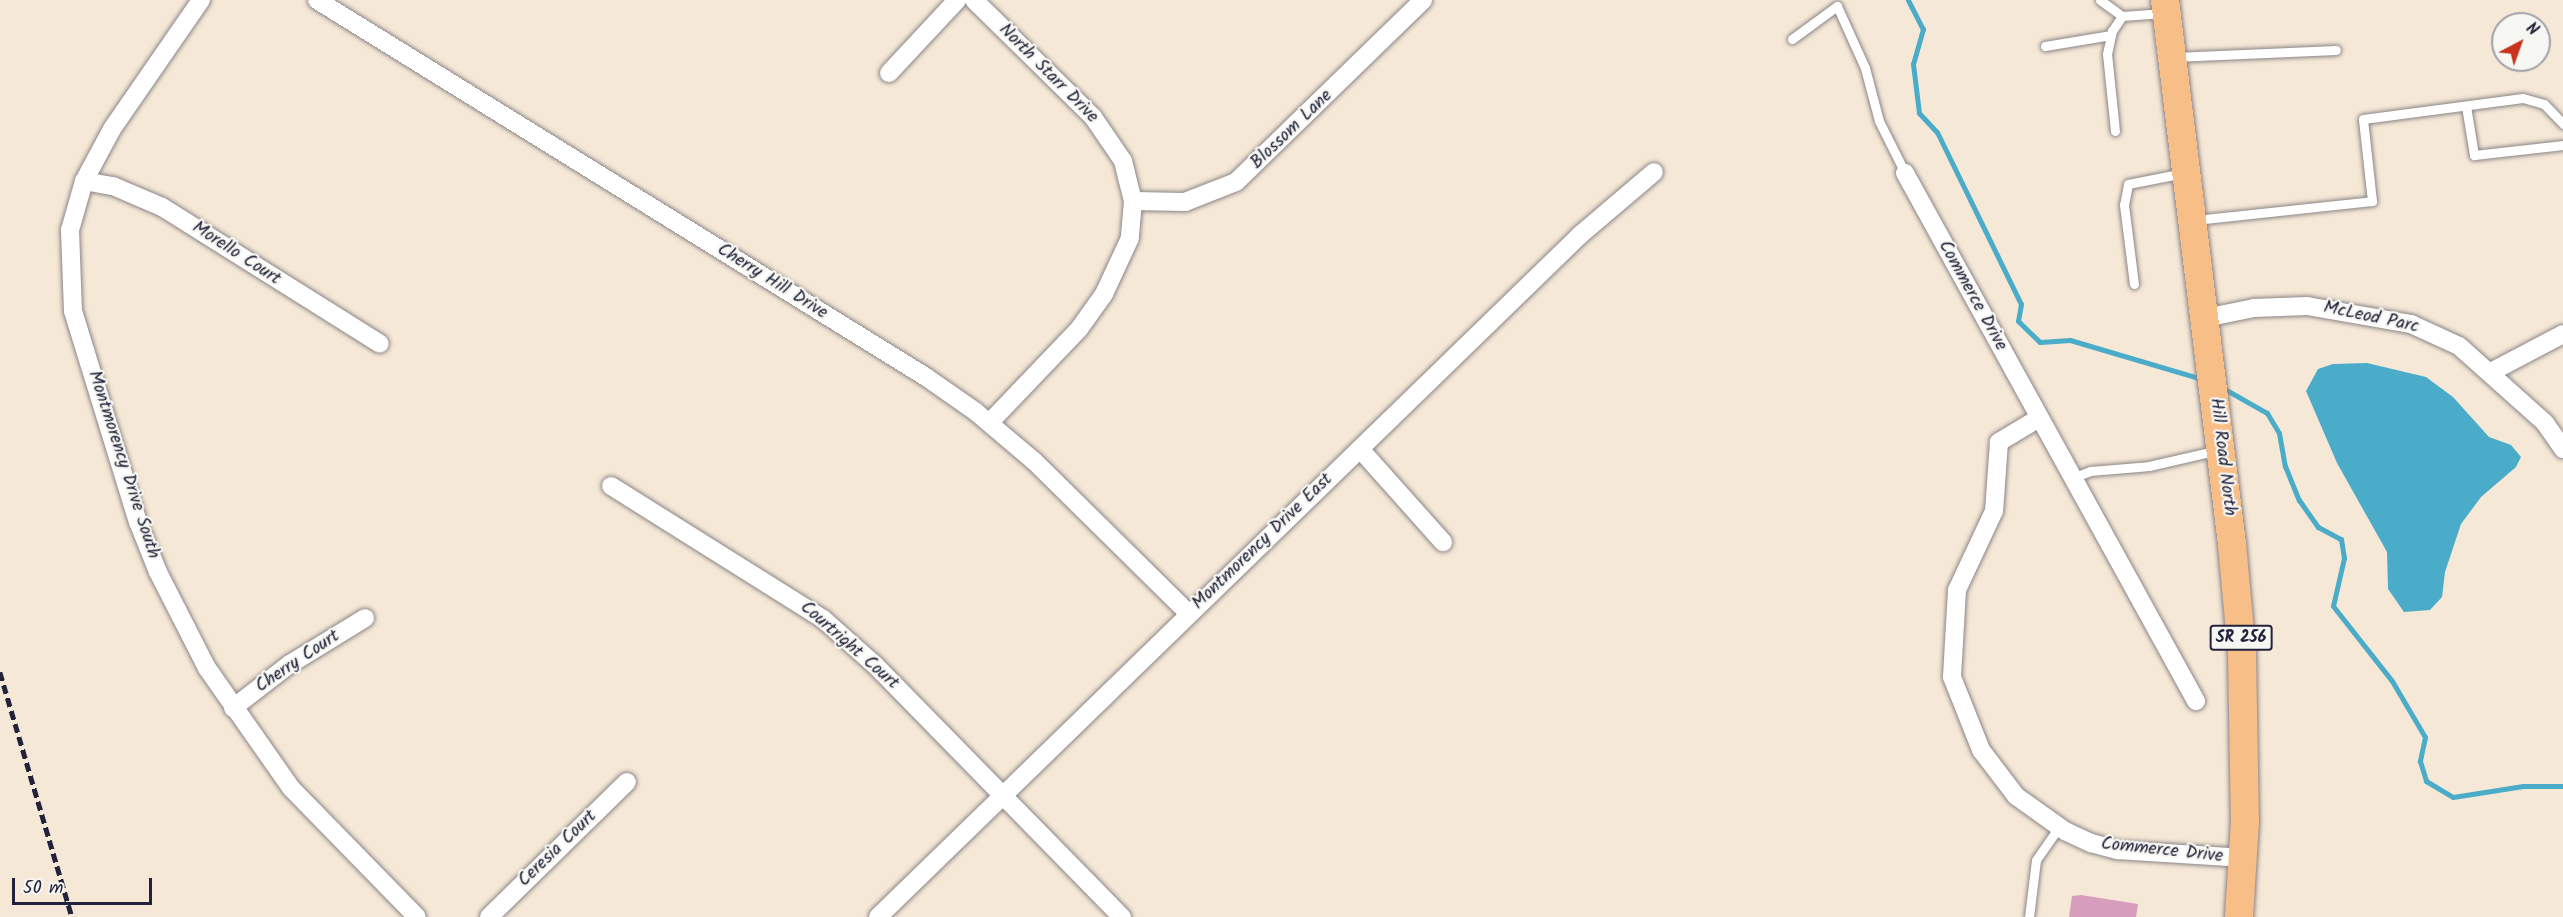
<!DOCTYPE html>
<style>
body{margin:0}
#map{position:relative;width:2563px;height:917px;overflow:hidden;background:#f5e8d6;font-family:Kalam,sans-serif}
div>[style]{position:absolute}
.water>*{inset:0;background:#4aacc9}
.stream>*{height:5px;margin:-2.5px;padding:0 2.5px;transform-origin:2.5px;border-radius:2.5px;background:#4aacc9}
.building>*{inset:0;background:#d79dbd}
.roads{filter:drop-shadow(0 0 2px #8c8588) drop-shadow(0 0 2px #8c8588)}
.lane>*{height:9px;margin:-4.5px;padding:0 4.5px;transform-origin:4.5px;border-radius:4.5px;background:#fff}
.street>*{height:18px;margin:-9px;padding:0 9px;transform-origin:9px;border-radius:9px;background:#fff}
.primary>*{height:28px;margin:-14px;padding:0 14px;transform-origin:14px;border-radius:14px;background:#f7be88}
.rail>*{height:4.5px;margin-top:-2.25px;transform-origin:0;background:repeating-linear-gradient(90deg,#22223b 0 9px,transparent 0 13.5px)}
span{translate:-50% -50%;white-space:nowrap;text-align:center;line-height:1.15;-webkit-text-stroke:4.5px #f6f6f2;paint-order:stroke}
.shield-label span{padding:2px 4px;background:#f6f6f2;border:2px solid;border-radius:4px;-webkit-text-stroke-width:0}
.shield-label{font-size:16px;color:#22223b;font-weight:700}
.street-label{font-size:18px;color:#22223b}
.north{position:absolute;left:2491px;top:12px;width:60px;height:60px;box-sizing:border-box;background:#f6f6f2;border:2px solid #a1a1a9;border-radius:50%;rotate:41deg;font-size:16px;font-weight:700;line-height:24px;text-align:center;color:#22223b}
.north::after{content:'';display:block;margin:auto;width:21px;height:27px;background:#c8321e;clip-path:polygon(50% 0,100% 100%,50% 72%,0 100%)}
.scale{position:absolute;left:12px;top:878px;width:140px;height:27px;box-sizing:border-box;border:3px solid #22223b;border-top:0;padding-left:8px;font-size:18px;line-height:21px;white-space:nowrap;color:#22223b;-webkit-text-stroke:4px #f6f6f2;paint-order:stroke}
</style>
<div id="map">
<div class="water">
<div style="clip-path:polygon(2367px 363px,2426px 377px,2453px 397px,2489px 437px,2511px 445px,2521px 457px,2516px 467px,2481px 497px,2461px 524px,2445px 572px,2442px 597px,2430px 610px,2404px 612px,2388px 589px,2387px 552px,2337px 463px,2306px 391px,2318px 369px,2333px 364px)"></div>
</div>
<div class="stream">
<div style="left:1908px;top:0;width:33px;rotate:63deg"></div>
<div style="left:1923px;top:29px;width:36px;rotate:106deg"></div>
<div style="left:1913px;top:64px;width:49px;rotate:83deg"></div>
<div style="left:1919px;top:113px;width:26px;rotate:47deg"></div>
<div style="left:1937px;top:132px;width:191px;rotate:64deg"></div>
<div style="left:2021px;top:304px;width:17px;rotate:100deg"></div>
<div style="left:2018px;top:321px;width:30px;rotate:44deg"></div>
<div style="left:2040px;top:342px;width:30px;rotate:-4deg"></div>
<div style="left:2070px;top:340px;width:138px;rotate:16.5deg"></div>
<div style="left:2221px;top:387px;width:53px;rotate:29.5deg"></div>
<div style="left:2267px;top:413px;width:23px;rotate:59deg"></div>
<div style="left:2279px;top:433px;width:34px;rotate:80deg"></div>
<div style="left:2285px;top:466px;width:37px;rotate:68deg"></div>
<div style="left:2299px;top:500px;width:33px;rotate:55deg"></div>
<div style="left:2318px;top:527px;width:26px;rotate:28deg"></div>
<div style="left:2341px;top:539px;width:19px;rotate:81deg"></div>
<div style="left:2344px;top:558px;width:49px;rotate:102.9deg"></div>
<div style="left:2333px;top:606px;width:95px;rotate:51.8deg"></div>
<div style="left:2392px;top:681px;width:65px;rotate:59.5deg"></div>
<div style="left:2425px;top:737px;width:25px;rotate:102deg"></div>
<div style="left:2420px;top:761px;width:21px;rotate:73deg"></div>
<div style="left:2426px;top:781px;width:31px;rotate:31deg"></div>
<div style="left:2453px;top:797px;width:71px;rotate:-8.9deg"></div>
<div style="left:2523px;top:786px;width:40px"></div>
</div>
<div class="building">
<div style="clip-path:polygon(2081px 895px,2138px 904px,2136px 917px,2069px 917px,2072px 896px)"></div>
</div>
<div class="roads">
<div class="lane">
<div style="left:2100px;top:0;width:27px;rotate:36deg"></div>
<div style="left:1792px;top:39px;width:56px;rotate:-36.3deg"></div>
<div style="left:1837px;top:6px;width:68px;rotate:65.7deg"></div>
<div style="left:1865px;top:68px;width:55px;rotate:75.2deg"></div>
<div style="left:1879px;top:121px;width:58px;rotate:63.4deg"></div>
<div style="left:2045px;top:46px;width:67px;rotate:-9.5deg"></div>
<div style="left:2174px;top:57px;width:162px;rotate:-2.5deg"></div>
<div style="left:2466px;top:106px;width:50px;rotate:80.7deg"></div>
<div style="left:2474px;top:155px;width:90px;rotate:-6.4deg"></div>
<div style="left:2115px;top:131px;width:77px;rotate:-95.9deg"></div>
<div style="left:2107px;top:54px;width:24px;rotate:-78deg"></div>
<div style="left:2112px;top:31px;width:18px;rotate:-56deg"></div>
<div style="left:2122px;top:16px;width:42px;rotate:-4.1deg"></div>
<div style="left:2195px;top:220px;width:178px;rotate:-6.1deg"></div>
<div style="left:2372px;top:201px;width:82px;rotate:-96.3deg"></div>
<div style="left:2363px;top:119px;width:161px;rotate:-7.5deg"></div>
<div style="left:2523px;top:98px;width:22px;rotate:16deg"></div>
<div style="left:2544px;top:104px;width:28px;rotate:46deg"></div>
<div style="left:2134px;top:284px;width:80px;rotate:-97.2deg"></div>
<div style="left:2124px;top:205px;width:21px;rotate:-79deg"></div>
<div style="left:2128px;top:184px;width:57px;rotate:-11.1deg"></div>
<div style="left:2072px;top:478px;width:19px;rotate:-21deg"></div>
<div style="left:2090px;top:471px;width:59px;rotate:-4.8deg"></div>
<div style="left:2149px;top:466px;width:72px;rotate:-12.9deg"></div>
<div style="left:2029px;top:917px;width:57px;rotate:-83deg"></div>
<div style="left:2036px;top:860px;width:40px;rotate:-55.1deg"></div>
</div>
<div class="street">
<div style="left:201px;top:0;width:157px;rotate:124.6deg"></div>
<div style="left:112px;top:129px;width:59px;rotate:118.3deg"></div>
<div style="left:84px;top:181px;width:51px;rotate:105.9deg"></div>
<div style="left:70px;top:230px;width:81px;rotate:87.9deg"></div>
<div style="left:73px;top:311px;width:221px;rotate:72.9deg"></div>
<div style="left:138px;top:522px;width:54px;rotate:68.2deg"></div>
<div style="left:158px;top:572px;width:108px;rotate:63deg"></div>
<div style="left:207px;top:668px;width:146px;rotate:55deg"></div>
<div style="left:291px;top:788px;width:180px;rotate:45.7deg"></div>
<div style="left:317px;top:0;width:716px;rotate:31.76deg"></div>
<div style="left:926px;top:377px;width:61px;rotate:35deg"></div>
<div style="left:976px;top:412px;width:76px;rotate:40.2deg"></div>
<div style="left:1034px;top:461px;width:218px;rotate:44.6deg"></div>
<div style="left:974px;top:0;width:167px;rotate:44.5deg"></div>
<div style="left:1093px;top:117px;width:53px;rotate:55.7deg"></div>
<div style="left:1123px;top:161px;width:41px;rotate:76deg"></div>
<div style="left:1133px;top:201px;width:37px;rotate:95deg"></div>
<div style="left:1130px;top:238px;width:62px;rotate:114.9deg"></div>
<div style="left:1104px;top:294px;width:43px;rotate:125.5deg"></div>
<div style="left:1079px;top:329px;width:129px;rotate:133.7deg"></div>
<div style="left:889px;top:73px;width:100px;rotate:-47deg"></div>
<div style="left:1905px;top:173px;width:603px;rotate:61.14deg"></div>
<div style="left:84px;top:181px;width:29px;rotate:10deg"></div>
<div style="left:113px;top:186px;width:53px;rotate:23.2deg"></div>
<div style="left:162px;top:207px;width:257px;rotate:32.1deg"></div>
<div style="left:1133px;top:201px;width:52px;rotate:1.1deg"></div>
<div style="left:1185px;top:202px;width:55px;rotate:-21.4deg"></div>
<div style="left:1236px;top:182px;width:261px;rotate:-44.2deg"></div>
<div style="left:2205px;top:318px;width:50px;rotate:-11.5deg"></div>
<div style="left:2254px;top:308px;width:53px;rotate:-2.2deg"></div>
<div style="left:2307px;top:306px;width:106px;rotate:9.8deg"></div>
<div style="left:2411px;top:324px;width:53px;rotate:24.6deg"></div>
<div style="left:2459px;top:346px;width:115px;rotate:41.8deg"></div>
<div style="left:2545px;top:423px;width:32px;rotate:55deg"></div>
<div style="left:2491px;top:372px;width:81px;rotate:-27.8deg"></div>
<div style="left:2039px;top:418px;width:47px;rotate:149deg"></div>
<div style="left:1999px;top:442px;width:69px;rotate:94.1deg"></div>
<div style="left:1994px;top:511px;width:87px;rotate:115.1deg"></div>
<div style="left:1957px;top:590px;width:87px;rotate:93.3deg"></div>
<div style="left:1952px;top:677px;width:79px;rotate:68.3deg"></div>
<div style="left:1981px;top:750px;width:58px;rotate:52.7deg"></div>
<div style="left:2016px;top:796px;width:60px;rotate:35.5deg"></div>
<div style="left:2065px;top:831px;width:29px;rotate:25deg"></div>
<div style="left:2091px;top:843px;width:28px;rotate:15deg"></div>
<div style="left:2118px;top:850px;width:126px;rotate:3.6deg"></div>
<div style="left:1360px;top:449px;width:125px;rotate:48.3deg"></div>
<div style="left:611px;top:486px;width:250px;rotate:32.1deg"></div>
<div style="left:823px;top:619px;width:69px;rotate:41.5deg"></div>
<div style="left:875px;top:665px;width:353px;rotate:45.6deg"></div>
<div style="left:233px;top:708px;width:72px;rotate:-37.7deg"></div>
<div style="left:290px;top:664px;width:88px;rotate:-31.5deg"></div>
<div style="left:489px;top:917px;width:193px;rotate:-44.4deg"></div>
<div style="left:878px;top:917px;width:979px;rotate:-44.17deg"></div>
<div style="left:1580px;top:235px;width:97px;rotate:-40.4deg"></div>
</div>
<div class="primary">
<div style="left:2165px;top:0;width:548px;rotate:82.98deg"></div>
<div style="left:2232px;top:544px;width:110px;rotate:84.8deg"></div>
<div style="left:2242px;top:654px;width:167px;rotate:89deg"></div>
<div style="left:2245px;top:821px;width:96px;rotate:93.6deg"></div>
</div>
</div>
<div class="rail">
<div style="left:0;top:672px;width:255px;rotate:73.6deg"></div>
</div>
<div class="shield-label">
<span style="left:2241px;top:638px">SR 256</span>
</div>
<div class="street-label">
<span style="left:1048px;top:74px;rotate:45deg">North Starr Drive</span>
<span style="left:1292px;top:130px;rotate:-44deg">Blossom Lane</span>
<span style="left:236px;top:254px;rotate:33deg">Morello Court</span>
<span style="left:772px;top:282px;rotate:32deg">Cherry Hill Drive</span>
<span style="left:1972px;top:296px;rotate:61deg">Commerce Drive</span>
<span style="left:2371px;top:318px;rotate:12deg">McLeod Parc</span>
<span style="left:2222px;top:457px;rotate:83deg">Hill Road North</span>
<span style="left:123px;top:465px;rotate:72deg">Montmorency Drive South</span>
<span style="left:1263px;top:542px;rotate:-44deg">Montmorency Drive East</span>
<span style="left:849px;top:646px;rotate:41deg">Courtright Court</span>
<span style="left:298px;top:662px;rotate:-34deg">Cherry Court</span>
<span style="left:558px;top:849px;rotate:-44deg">Ceresia Court</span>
<span style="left:2162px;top:851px;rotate:6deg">Commerce Drive</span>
</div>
<div class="north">N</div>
<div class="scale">50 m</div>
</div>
